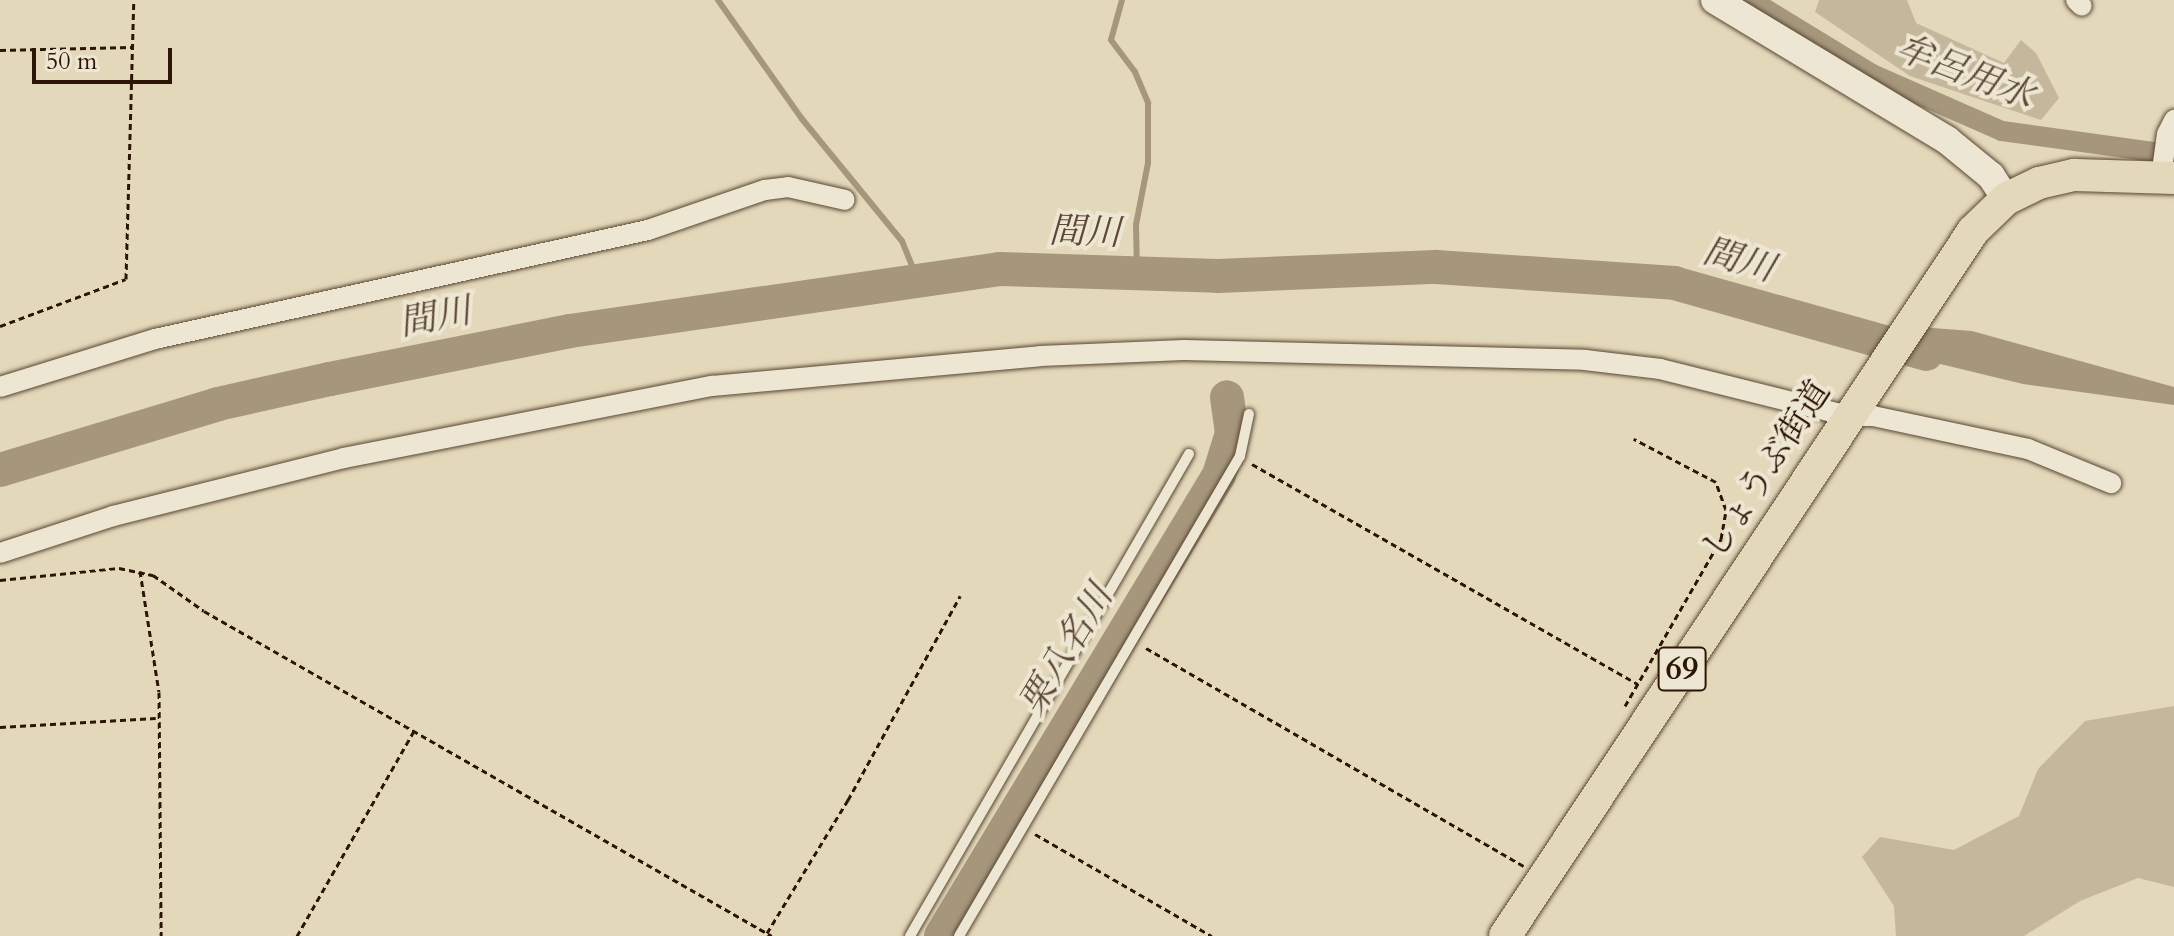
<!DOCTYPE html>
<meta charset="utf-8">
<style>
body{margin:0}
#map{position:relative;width:2174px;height:936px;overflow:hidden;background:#e3d8ba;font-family:Cardo,"Noto Serif JP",serif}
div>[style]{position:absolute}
.green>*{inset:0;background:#c4b79b}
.water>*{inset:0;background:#a5967c}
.stream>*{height:6px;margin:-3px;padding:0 3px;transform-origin:3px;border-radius:3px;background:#a5967c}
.canal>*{height:20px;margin:-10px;padding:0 10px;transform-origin:10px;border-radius:10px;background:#a5967c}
.river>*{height:34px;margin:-17px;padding:0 17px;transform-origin:17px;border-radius:17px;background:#a5967c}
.path>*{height:3px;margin-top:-1.5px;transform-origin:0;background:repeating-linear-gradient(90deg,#2d1505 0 6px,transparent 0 10px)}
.roads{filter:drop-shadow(0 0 2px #5a4632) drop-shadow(0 0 2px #5a4632)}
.lane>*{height:10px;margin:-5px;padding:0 5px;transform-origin:5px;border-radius:5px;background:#ede6d2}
.street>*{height:20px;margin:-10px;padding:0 10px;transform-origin:10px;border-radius:10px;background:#ede6d2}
.secondary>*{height:28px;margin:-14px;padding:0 14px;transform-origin:14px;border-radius:14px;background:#ede6d2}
.primary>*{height:32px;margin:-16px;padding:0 16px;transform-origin:16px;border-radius:16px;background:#e3d8ba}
span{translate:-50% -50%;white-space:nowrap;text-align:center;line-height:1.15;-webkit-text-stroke:8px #ede6d2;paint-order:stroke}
.shield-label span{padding:2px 6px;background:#ede6d2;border:2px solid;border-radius:6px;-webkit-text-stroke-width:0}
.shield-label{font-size:32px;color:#2d1505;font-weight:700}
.street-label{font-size:34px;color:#2d1505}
.water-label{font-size:36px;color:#5d4935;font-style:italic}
.scale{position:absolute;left:32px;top:48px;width:140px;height:36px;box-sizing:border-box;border:4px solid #2d1505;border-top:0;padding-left:10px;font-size:24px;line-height:28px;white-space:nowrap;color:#2d1505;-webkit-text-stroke:6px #ede6d2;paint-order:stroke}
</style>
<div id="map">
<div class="green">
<div style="clip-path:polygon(1819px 0,1907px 0,1916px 23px,2004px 63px,2021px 40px,2036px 53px,2059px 98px,2041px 120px,1910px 76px,1815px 12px)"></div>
<div style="clip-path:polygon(2174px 706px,2174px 887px,2138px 878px,2080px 901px,2024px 936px,1896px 936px,1894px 906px,1862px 857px,1880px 837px,1954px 850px,2019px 816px,2038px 769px,2085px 721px)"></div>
</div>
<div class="water">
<div style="clip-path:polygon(1919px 327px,1972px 331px,2174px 387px,2174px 405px,2023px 384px,1903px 355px)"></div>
</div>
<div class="stream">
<div style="left:718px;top:0;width:146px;rotate:54.8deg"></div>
<div style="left:802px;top:119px;width:158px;rotate:50.7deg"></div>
<div style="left:902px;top:241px;width:40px;rotate:68deg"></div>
<div style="left:1122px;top:0;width:41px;rotate:105.4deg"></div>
<div style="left:1111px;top:40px;width:40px;rotate:53deg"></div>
<div style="left:1135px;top:72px;width:34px;rotate:67deg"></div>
<div style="left:1148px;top:103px;width:60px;rotate:90deg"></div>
<div style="left:1148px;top:163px;width:63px;rotate:101deg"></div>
<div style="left:1136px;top:225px;width:48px;rotate:88.8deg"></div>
</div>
<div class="canal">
<div style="left:1751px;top:0;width:142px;rotate:31.4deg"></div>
<div style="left:1872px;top:74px;width:142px;rotate:23.7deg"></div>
<div style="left:2002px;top:131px;width:174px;rotate:7.9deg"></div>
</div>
<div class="river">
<div style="left:0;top:470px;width:228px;rotate:-16.8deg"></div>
<div style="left:218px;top:404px;width:115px;rotate:-12.6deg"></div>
<div style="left:330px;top:379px;width:245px;rotate:-11.3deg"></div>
<div style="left:570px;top:331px;width:433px;rotate:-8.2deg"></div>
<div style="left:999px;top:269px;width:219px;rotate:1.8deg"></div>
<div style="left:1218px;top:276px;width:218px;rotate:-2.4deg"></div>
<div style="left:1436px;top:267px;width:239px;rotate:3.8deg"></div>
<div style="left:1674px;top:283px;width:262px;rotate:15.7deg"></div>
<div style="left:941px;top:936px;width:538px;rotate:-58.91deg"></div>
<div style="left:1219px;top:475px;width:44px;rotate:-72.8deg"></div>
<div style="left:1232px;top:433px;width:36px;rotate:-98deg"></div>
</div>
<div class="path">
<div style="left:0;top:50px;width:132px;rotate:-1.3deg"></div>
<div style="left:0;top:326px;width:134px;rotate:-20.5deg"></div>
<div style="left:126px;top:279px;width:279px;rotate:-88.4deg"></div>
<div style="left:1252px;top:464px;width:444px;rotate:29.7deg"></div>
<div style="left:140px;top:571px;width:122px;rotate:81.1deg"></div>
<div style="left:159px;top:692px;width:244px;rotate:89.5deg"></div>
<div style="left:0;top:580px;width:120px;rotate:-5.8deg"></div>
<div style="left:119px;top:568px;width:35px;rotate:12deg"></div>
<div style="left:153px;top:575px;width:62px;rotate:35.2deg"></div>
<div style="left:204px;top:611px;width:654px;rotate:29.78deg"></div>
<div style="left:1146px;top:648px;width:436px;rotate:30deg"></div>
<div style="left:1625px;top:706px;width:193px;rotate:-60.1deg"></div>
<div style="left:1721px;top:539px;width:29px;rotate:-80deg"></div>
<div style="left:1726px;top:510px;width:30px;rotate:-110deg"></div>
<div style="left:1716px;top:482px;width:93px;rotate:-152.3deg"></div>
<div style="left:0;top:727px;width:156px;rotate:-3.3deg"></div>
<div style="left:1035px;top:834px;width:204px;rotate:30deg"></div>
<div style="left:767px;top:933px;width:156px;rotate:-58.7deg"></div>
<div style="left:848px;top:800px;width:233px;rotate:-61.2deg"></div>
<div style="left:297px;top:936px;width:236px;rotate:-60.3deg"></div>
</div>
<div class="roads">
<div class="lane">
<div style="left:910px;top:936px;width:557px;rotate:-59.94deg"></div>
<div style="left:959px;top:936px;width:556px;rotate:-59.65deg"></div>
<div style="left:1240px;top:456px;width:43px;rotate:-77.9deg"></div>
</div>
<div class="street">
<div style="left:2076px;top:0;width:8px;rotate:45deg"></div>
<div style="left:2161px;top:177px;width:43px;rotate:-82.1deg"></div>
<div style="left:2167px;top:134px;width:16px;rotate:-63deg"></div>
<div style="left:0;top:387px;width:162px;rotate:-17.2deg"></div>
<div style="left:155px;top:339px;width:505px;rotate:-12.47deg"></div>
<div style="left:648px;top:230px;width:124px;rotate:-18.9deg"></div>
<div style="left:765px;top:190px;width:23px;rotate:-7deg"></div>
<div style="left:788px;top:187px;width:58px;rotate:12.8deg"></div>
<div style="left:0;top:553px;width:119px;rotate:-18.1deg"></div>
<div style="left:113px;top:516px;width:238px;rotate:-14.1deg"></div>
<div style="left:344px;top:458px;width:375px;rotate:-11.1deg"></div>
<div style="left:712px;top:386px;width:329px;rotate:-5.2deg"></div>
<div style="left:1040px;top:356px;width:144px;rotate:-2.4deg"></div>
<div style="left:1184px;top:350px;width:401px;rotate:1.4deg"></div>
<div style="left:1585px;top:360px;width:76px;rotate:6.8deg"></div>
<div style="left:1660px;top:369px;width:194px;rotate:14deg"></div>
<div style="left:1848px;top:416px;width:25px"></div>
<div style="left:1873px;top:416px;width:158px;rotate:12deg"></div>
<div style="left:2028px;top:449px;width:90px;rotate:22.3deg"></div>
</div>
<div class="secondary">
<div style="left:1715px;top:0;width:271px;rotate:31.1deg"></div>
<div style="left:1947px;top:140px;width:57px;rotate:39.3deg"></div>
<div style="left:1991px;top:176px;width:27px;rotate:57deg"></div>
</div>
<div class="primary">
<div style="left:1505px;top:936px;width:846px;rotate:-56.42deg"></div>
<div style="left:1973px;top:231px;width:46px;rotate:-44.1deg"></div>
<div style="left:2006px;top:199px;width:37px;rotate:-26deg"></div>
<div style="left:2039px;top:183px;width:37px;rotate:-13deg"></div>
<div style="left:2075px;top:175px;width:99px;rotate:1.7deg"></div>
</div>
</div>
<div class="shield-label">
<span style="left:1682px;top:669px">69</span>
</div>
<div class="street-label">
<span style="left:1766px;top:470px;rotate:-57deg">しょうぶ街道</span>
</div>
<div class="water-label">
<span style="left:1965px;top:72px;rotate:21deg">牟呂用水</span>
<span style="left:1085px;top:232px;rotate:2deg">間川</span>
<span style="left:1739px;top:260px;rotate:16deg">間川</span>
<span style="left:435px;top:317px;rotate:-11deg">間川</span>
<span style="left:1066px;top:650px;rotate:-59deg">栗八名川</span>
</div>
<div class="scale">50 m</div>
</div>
